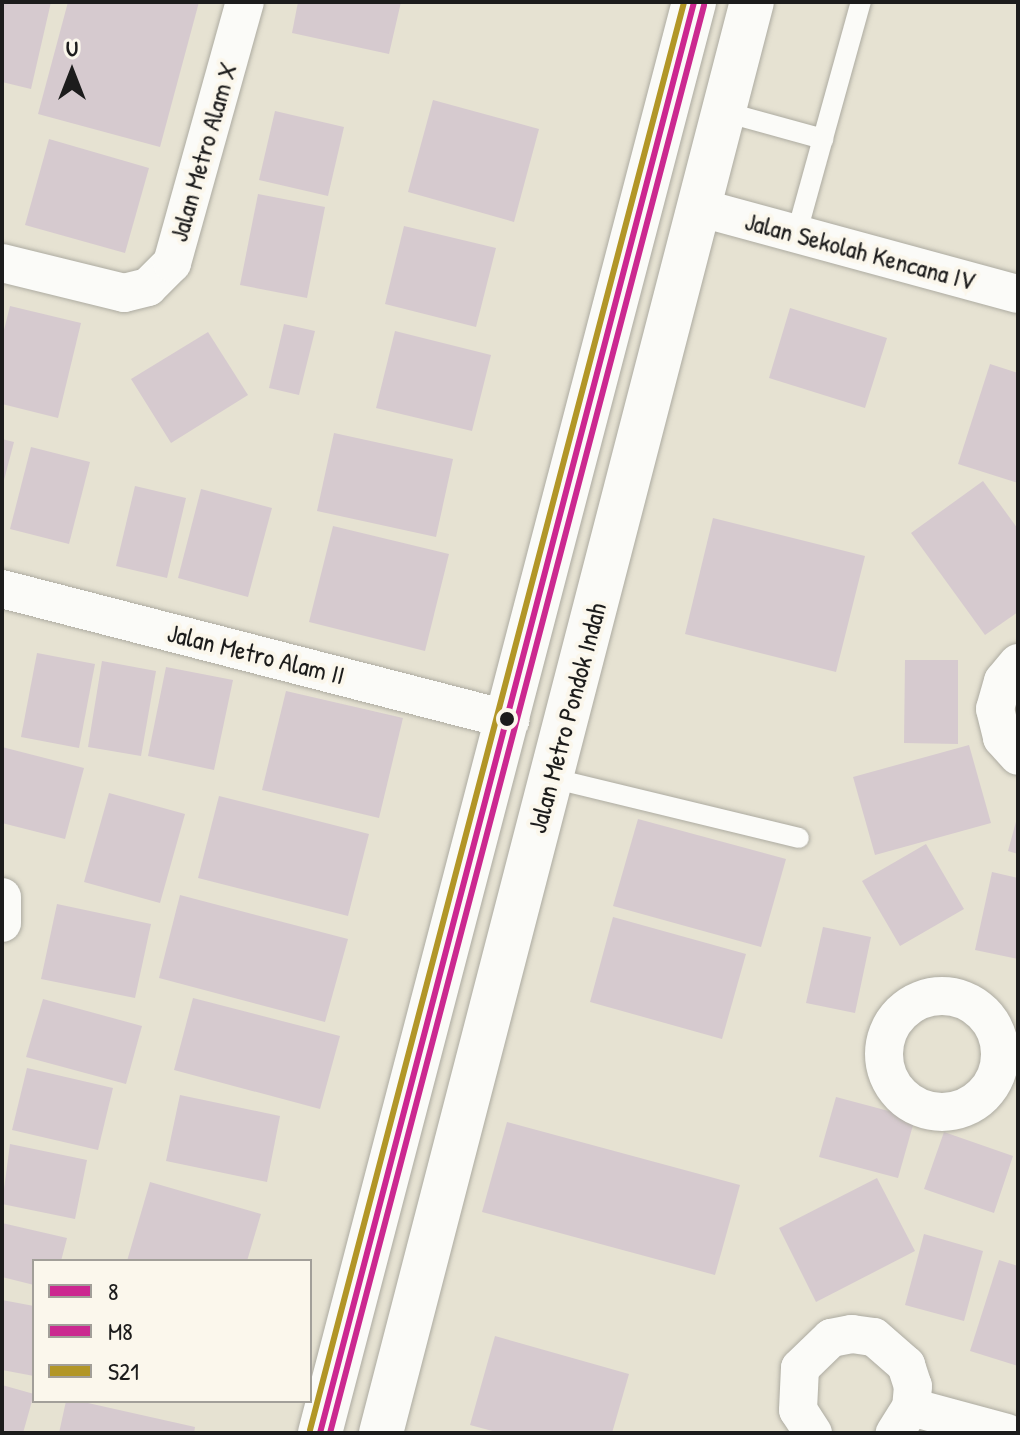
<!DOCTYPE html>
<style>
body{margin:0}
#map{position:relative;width:1020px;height:1435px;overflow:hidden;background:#e6e2d2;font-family:"Patrick Hand",sans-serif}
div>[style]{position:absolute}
.building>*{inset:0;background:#d6cacf}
.roads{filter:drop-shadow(0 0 2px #adaba1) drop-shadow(0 0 2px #adaba1)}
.service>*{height:20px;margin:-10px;padding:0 10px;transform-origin:10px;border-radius:10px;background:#fbfbf8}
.minor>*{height:38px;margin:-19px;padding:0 19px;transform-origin:19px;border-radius:19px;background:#fbfbf8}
.minor>.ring{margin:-19px;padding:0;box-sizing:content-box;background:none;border:38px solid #fbfbf8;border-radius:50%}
.trunk>*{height:44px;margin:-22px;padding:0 22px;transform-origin:22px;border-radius:22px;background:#fbfbf8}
.bus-1>*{height:6px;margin:-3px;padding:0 3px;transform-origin:3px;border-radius:3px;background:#cc2790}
.bus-2>*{height:6px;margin:-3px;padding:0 3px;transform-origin:3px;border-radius:3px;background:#cb2990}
.bus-3>*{height:6px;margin:-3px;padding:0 3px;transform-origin:3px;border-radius:3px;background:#b29627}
.dots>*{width:22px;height:22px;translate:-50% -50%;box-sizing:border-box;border:4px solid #fbf7ec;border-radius:50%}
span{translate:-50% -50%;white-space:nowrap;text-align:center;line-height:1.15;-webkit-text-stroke:8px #fbf7ec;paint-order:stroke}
.street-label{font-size:26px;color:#1c1c1c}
.frame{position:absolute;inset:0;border:4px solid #1c1c1c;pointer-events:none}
.legend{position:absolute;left:32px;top:1259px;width:280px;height:144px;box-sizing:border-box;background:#fbf7ec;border:2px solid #a29f99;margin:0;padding:10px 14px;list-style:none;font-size:24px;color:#1c1c1c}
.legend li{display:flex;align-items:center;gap:16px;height:40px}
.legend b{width:40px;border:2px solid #a29f99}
.north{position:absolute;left:32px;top:32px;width:80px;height:80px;-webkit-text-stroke:6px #fbf7ec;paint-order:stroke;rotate:0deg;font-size:22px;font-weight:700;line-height:32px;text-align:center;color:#1c1c1c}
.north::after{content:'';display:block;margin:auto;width:28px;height:36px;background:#1c1c1c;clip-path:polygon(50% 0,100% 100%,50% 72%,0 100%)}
</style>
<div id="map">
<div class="building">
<div style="clip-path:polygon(2px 2px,51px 2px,31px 89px,2px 82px)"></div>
<div style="clip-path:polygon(68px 2px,199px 2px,160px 147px,38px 114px)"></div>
<div style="clip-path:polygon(298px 2px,401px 2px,389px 54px,292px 33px)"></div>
<div style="clip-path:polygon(433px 100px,539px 129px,514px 222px,408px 192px)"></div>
<div style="clip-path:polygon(275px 111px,344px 127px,328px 196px,259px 180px)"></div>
<div style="clip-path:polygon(49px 139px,149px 168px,125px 253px,25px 225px)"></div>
<div style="clip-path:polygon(258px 194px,325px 207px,307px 298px,240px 285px)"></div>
<div style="clip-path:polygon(404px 226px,496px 248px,476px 327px,385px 304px)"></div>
<div style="clip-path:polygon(10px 306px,81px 323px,58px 418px,2px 404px,2px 338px)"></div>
<div style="clip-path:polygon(790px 308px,887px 338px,865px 408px,769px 378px)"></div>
<div style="clip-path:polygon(284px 324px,315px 331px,299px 395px,269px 388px)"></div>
<div style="clip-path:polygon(395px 331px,491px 355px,472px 431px,376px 408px)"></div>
<div style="clip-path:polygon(208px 332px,248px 395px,171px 443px,131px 379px)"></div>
<div style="clip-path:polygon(990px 364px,1018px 373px,1018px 483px,958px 464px)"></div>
<div style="clip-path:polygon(334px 433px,453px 459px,436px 537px,317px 511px)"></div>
<div style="clip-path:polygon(2px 439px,14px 442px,3px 484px,2px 484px)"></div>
<div style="clip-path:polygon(31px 447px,90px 462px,69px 544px,10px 529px)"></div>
<div style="clip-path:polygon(983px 481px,1018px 529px,1018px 612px,985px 635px,911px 533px)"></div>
<div style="clip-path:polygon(135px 486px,186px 498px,167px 578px,116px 566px)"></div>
<div style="clip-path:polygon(201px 489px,272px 508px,248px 597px,178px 578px)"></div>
<div style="clip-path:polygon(713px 518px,865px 556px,836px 672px,685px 634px)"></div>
<div style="clip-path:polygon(333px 526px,449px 554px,425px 651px,309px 622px)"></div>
<div style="clip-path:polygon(37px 653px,95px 664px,79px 748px,21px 737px)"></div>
<div style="clip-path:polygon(905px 660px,958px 660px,958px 744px,904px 743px)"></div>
<div style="clip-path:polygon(102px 661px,156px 671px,141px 756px,88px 747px)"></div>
<div style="clip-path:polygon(166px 667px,233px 680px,214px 770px,148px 756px)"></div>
<div style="clip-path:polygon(286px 691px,403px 718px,379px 818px,262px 790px)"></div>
<div style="clip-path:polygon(969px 745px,991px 823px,875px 855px,853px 777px)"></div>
<div style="clip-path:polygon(2px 747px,84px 768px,65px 839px,2px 823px)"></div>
<div style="clip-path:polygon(109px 793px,185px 814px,160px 903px,84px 882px)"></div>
<div style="clip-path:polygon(219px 796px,369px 834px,348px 916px,198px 878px)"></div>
<div style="clip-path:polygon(1017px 818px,1018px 819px,1018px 854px,1008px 851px)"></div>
<div style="clip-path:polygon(638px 819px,786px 859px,761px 947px,613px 906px)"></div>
<div style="clip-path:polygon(926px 844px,964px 909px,900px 946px,862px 881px)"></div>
<div style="clip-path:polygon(992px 872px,1018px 878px,1018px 959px,975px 950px)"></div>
<div style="clip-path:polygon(180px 895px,348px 939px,325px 1022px,159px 978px)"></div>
<div style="clip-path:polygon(57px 904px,151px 924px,135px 998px,41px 979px)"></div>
<div style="clip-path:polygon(613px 917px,746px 954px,722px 1039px,590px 1002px)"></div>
<div style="clip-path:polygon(823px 927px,871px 937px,855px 1013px,806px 1003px)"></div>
<div style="clip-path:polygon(193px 998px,340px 1036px,320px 1109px,174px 1070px)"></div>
<div style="clip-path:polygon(43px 999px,142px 1026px,126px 1084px,26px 1057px)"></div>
<div style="clip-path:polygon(27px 1068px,113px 1088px,98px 1150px,12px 1130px)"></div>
<div style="clip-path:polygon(180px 1095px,280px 1116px,267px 1182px,166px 1161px)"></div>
<div style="clip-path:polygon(836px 1097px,915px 1118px,898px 1178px,819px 1157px)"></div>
<div style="clip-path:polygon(507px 1122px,740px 1185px,715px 1275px,482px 1212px)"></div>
<div style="clip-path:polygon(944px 1132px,1013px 1156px,994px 1213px,924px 1189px)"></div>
<div style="clip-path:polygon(10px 1144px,87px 1160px,75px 1219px,2px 1204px)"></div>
<div style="clip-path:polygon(877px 1178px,915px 1251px,816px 1302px,779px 1228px)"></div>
<div style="clip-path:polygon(150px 1182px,261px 1214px,247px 1261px,127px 1261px)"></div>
<div style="clip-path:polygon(2px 1223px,67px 1238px,61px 1261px,34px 1261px,34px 1285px,2px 1277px)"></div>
<div style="clip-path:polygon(924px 1234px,983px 1251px,964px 1321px,905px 1305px)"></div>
<div style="clip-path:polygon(999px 1260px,1018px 1266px,1018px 1366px,970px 1351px)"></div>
<div style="clip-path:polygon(2px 1300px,34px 1306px,34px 1376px,2px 1370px)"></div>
<div style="clip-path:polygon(495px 1336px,629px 1374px,612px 1433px,500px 1433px,470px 1425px)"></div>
<div style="clip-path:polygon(2px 1385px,34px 1394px,23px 1433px,2px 1433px)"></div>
<div style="clip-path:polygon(66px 1401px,79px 1401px,195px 1427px,194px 1433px,59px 1433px)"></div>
</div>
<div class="roads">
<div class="service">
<div style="left:725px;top:112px;width:102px;rotate:15.4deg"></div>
<div style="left:797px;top:232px;width:239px;rotate:-74.5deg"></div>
<div style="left:551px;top:778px;width:255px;rotate:13.6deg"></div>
</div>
<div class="minor">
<div style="left:701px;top:208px;width:328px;rotate:15.2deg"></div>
<div style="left:2px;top:263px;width:126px;rotate:13.8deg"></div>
<div style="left:124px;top:293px;width:25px;rotate:-14deg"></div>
<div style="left:148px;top:287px;width:34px;rotate:-45deg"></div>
<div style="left:172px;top:263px;width:271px;rotate:-74.4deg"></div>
<div style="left:2px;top:589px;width:525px;rotate:14.46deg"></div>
<div style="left:1018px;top:663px;width:23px;rotate:130deg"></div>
<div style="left:1003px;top:681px;width:29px;rotate:106deg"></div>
<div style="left:995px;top:709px;width:30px;rotate:76deg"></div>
<div style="left:1002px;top:738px;width:24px;rotate:48deg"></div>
<div style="left:2px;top:897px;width:26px;rotate:90deg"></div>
<div class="ring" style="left:884px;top:996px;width:78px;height:78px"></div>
<div style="left:911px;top:1407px;width:99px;rotate:15.2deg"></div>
<div style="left:813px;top:1433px;width:27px;rotate:-123deg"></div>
<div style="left:798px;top:1410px;width:42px;rotate:-87.3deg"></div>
<div style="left:800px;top:1368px;width:43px;rotate:-44.1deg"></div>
<div style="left:831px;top:1338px;width:21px;rotate:-11deg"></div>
<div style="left:852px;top:1334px;width:22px;rotate:8deg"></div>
<div style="left:874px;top:1337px;width:43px;rotate:41.2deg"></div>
<div style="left:906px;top:1365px;width:22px;rotate:72deg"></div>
<div style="left:913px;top:1386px;width:21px;rotate:95deg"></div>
<div style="left:911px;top:1407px;width:31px;rotate:122deg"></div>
</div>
<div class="trunk">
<div style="left:320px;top:1433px;width:1479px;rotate:-75.35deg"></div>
<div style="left:381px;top:1433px;width:1478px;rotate:-75.47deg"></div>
</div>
</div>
<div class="bus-1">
<div style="left:320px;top:1433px;width:1479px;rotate:-75.35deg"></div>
</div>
<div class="bus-2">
<div style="left:330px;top:1433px;width:1476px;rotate:-75.32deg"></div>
</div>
<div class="bus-3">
<div style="left:310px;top:1430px;width:1476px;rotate:-75.32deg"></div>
</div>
<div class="dots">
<div style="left:507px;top:719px;background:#1c1c1c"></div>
</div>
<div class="street-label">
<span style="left:203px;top:152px;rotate:-74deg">Jalan Metro Alam X</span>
<span style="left:860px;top:251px;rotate:15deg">Jalan Sekolah Kencana IV</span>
<span style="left:256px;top:654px;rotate:14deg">Jalan Metro Alam II</span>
<span style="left:567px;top:718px;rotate:-75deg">Jalan Metro Pondok Indah</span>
</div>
<div class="frame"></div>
<ul class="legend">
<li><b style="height:10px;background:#cc2790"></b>8</li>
<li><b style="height:10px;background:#cb2990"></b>M8</li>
<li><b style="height:10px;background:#b29627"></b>S21</li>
</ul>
<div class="north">U</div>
</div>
